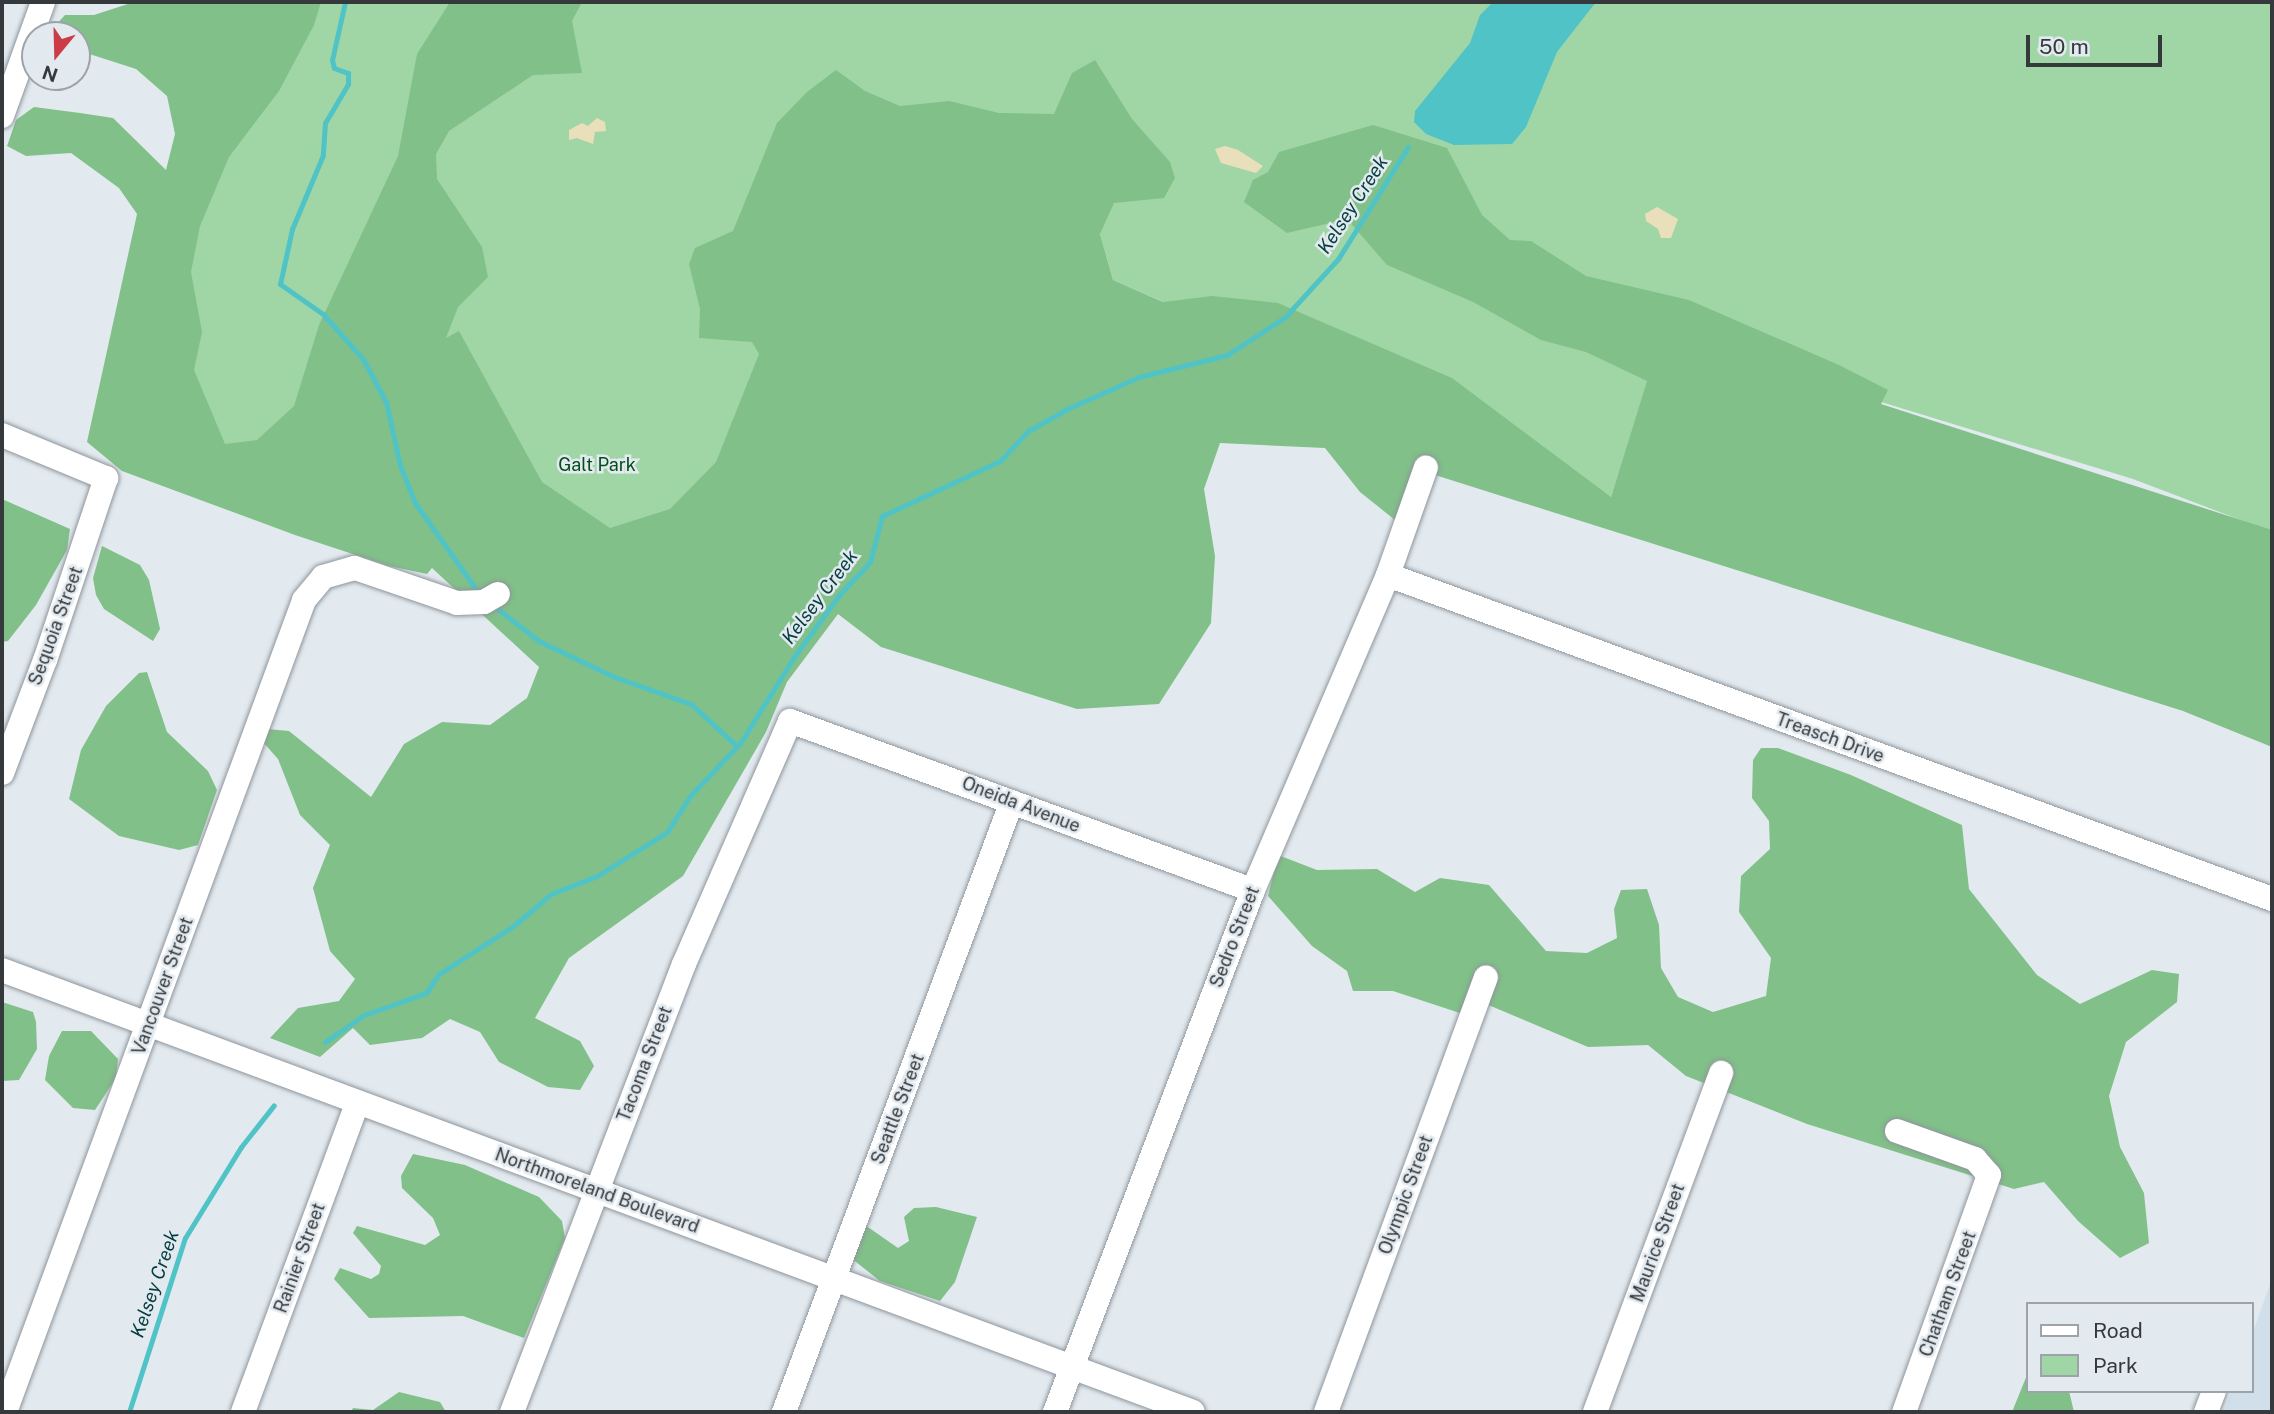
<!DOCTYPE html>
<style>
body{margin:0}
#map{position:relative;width:2274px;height:1414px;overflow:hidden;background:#e2eaf0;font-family:"Public Sans",sans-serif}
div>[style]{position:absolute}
.built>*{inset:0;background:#d0dfea}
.green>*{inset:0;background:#a0d6a5}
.forest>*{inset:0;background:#81c088}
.sand>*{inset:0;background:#e9dfba}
.water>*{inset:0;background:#50c3c7}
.stream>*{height:5px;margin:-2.5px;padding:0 2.5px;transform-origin:2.5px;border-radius:2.5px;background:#50c3c7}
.roads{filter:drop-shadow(0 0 2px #8e959b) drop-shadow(0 0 2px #8e959b)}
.minor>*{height:24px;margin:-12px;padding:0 12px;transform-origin:12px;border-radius:12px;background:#fff}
span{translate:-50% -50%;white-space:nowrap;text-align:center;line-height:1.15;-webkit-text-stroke:5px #e2eaf0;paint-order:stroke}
.park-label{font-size:18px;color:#054e1a}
.street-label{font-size:18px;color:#36393b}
.water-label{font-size:19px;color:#053d3f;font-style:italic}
.frame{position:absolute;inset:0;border:4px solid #36393b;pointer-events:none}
.legend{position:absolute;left:2026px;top:1302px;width:228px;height:91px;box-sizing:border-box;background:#e2eaf0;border:2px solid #9da3a8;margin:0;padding:9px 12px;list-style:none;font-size:21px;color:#36393b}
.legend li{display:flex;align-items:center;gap:14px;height:35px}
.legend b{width:35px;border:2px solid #9da3a8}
.north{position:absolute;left:21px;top:21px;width:70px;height:70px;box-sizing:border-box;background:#e2eaf0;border:2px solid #9da3a8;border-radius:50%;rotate:199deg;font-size:19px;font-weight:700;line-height:28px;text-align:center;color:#36393b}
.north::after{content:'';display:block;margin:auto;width:24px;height:32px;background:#cc3c47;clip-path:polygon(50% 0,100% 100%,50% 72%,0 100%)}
.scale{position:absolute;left:2026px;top:35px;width:136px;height:32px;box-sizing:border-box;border:4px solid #36393b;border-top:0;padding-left:9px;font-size:21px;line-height:24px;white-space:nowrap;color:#36393b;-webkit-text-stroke:5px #e2eaf0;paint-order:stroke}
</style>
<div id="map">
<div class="built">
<div style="clip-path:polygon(2272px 1279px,2272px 1412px,2224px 1412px,2232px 1391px,2251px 1391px,2251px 1337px)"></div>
</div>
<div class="green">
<div style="clip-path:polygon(284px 2px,2272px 2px,2272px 532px,2133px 479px,1662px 335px,1611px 497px,1113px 280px,1100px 234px,621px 706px,356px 472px,120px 459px,206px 152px)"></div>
</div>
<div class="forest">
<div style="clip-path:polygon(134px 2px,321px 2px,314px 25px,279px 91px,229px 157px,200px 226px,191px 272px,202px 332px,194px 370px,225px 444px,257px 440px,294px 406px,319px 325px,398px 156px,417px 54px,450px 2px,582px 2px,572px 21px,582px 73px,533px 75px,449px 131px,436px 154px,437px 179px,482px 247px,488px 277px,458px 307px,446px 338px,459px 331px,542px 482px,610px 528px,670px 509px,716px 462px,759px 354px,752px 342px,699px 338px,700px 309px,689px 264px,695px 248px,733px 231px,777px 123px,807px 92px,836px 70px,865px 91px,900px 106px,949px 101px,999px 113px,1054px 114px,1072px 73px,1095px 60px,1132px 119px,1170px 162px,1175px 178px,1164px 198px,1114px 203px,1100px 234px,1113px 280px,1163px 302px,1212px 296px,1278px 303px,1452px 378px,1611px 497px,1647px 381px,1586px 352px,1541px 340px,1473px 302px,1387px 265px,1347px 219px,1287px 233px,1244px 202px,1253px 180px,1268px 172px,1279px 152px,1373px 125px,1447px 148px,1482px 215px,1510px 240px,1531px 241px,1586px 276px,1689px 300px,1839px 365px,1888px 390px,1881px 404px,2272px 530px,2272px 747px,2183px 711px,1416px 469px,1395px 520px,1360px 492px,1325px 448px,1220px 443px,1204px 489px,1215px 556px,1211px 623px,1159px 704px,1077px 709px,881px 647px,838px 614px,787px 682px,766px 732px,683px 876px,569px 958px,535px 1018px,580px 1041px,594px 1066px,580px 1090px,548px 1087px,499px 1062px,480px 1032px,450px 1019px,422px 1038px,370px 1045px,353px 1028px,320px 1057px,270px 1038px,298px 1008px,339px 1001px,355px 979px,330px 951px,313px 888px,330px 845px,300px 815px,278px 759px,262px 741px,267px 729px,289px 731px,371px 797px,404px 744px,442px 722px,490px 725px,527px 698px,539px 667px,432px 568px,427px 574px,389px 566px,295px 535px,122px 471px,87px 442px,137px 214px,119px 188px,71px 153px,26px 156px,7px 146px,16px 120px,34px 107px,80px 113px,113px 118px,166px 170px,175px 134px,167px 96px,136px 69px,77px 50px,77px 35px,57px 35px,55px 26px,65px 15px,94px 15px)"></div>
<div style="clip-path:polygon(2px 499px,70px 529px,67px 550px,36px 605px,8px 641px,2px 642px)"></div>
<div style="clip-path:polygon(102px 546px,140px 565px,149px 580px,160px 629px,153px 641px,104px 609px,96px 595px,93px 578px)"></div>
<div style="clip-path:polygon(147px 672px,167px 732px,208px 771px,217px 790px,198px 845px,179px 850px,119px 836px,69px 799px,81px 750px,106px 706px,139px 673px)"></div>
<div style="clip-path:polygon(1761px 748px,1778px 748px,1851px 775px,1962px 825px,1969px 889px,2037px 975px,2080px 1004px,2152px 970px,2179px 974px,2177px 1002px,2126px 1042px,2109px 1096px,2120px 1147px,2144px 1193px,2149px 1243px,2120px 1258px,2078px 1221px,2044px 1182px,2014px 1189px,1807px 1124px,1686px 1076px,1648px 1045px,1588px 1047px,1479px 1001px,1472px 1017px,1393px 991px,1353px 991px,1347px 971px,1312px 946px,1268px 896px,1278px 855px,1317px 870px,1377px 869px,1415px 892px,1440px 878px,1489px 885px,1546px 951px,1587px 953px,1617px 938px,1614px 909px,1621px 890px,1647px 889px,1659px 925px,1661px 968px,1678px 997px,1713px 1012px,1766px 996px,1771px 958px,1739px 912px,1741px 876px,1770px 849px,1769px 821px,1752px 798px,1753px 760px)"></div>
<div style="clip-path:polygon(2px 1002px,33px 1012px,36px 1022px,37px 1049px,19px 1080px,2px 1081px)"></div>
<div style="clip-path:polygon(62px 1031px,91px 1031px,118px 1059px,116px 1078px,95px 1110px,73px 1108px,45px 1080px,49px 1056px)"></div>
<div style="clip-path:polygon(413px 1154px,465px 1165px,539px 1197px,562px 1221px,565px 1238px,524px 1338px,463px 1316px,369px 1318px,334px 1279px,340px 1268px,371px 1279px,379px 1274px,381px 1266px,353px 1233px,357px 1226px,425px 1245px,440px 1235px,433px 1218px,402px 1188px,401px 1176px)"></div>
<div style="clip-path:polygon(936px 1207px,977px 1217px,955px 1282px,940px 1301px,880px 1281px,851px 1258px,865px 1225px,898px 1248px,909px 1241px,904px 1217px,914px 1208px)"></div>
<div style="clip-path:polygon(2027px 1375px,2027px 1391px,2069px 1391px,2074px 1412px,2012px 1412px)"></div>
<div style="clip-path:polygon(399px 1392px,440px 1402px,446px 1412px,351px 1412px,353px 1408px,373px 1410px)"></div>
</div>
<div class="sand">
<div style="clip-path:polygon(597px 118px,605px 122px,606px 131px,595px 132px,593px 144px,577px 138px,569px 140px,569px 130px,582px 123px,588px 126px)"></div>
<div style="clip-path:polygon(1225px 146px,1238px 150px,1263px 166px,1256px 173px,1221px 163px,1215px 149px)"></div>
<div style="clip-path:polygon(1657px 207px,1678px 219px,1671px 238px,1661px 238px,1658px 229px,1646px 221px,1645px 214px)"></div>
</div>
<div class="water">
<div style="clip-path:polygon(1493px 2px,1596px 2px,1557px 52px,1526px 127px,1512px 144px,1454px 145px,1426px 134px,1414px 122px,1415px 111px,1470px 43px,1480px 15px)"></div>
</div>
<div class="stream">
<div style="left:345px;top:2px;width:59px;rotate:102.6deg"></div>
<div style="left:332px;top:60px;width:8px;rotate:76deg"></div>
<div style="left:334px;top:68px;width:15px;rotate:20deg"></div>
<div style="left:348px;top:73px;width:11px;rotate:90deg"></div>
<div style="left:348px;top:84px;width:45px;rotate:120.5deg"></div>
<div style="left:325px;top:123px;width:32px;rotate:94deg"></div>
<div style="left:323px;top:155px;width:80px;rotate:112.7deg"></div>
<div style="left:292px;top:229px;width:56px;rotate:102.3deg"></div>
<div style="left:280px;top:284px;width:52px;rotate:34.9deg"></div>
<div style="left:323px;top:314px;width:60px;rotate:48.4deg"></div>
<div style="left:363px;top:359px;width:49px;rotate:61.9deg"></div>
<div style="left:386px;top:402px;width:65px;rotate:77.5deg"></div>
<div style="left:400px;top:465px;width:41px;rotate:68.5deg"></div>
<div style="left:415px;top:503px;width:105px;rotate:54.7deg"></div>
<div style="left:499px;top:610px;width:51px;rotate:37.8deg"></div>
<div style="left:539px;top:641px;width:81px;rotate:25.6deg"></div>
<div style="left:612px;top:676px;width:84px;rotate:19.5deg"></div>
<div style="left:691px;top:704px;width:62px;rotate:42.4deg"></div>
<div style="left:325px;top:1042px;width:47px;rotate:-34.7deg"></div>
<div style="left:364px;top:1015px;width:66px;rotate:-19.5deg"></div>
<div style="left:426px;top:993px;width:23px;rotate:-56deg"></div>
<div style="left:439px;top:974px;width:87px;rotate:-32.8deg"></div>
<div style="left:512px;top:927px;width:51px;rotate:-40.2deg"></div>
<div style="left:551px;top:894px;width:49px;rotate:-21.4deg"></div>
<div style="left:597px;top:876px;width:83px;rotate:-32.2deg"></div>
<div style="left:667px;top:832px;width:43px;rotate:-57.4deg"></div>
<div style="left:690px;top:796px;width:74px;rotate:-46.6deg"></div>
<div style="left:741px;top:742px;width:100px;rotate:-58.1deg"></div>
<div style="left:794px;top:657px;width:77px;rotate:-54deg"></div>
<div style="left:839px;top:595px;width:45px;rotate:-46.8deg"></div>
<div style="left:870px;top:562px;width:48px;rotate:-75.4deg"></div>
<div style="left:882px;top:516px;width:130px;rotate:-25deg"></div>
<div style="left:1000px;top:461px;width:41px;rotate:-47deg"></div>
<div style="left:1028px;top:431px;width:47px;rotate:-29.3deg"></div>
<div style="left:1069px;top:408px;width:77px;rotate:-23.9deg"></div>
<div style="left:1139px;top:377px;width:91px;rotate:-14deg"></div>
<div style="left:1227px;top:355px;width:69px;rotate:-33.2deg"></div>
<div style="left:1285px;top:317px;width:79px;rotate:-47.6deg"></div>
<div style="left:1338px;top:259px;width:132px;rotate:-58deg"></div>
<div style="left:129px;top:1412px;width:183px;rotate:-72.2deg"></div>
<div style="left:185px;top:1238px;width:107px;rotate:-58.4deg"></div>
<div style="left:241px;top:1147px;width:53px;rotate:-51.8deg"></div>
</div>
<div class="roads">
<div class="minor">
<div style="left:2px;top:116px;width:121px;rotate:-70.2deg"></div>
<div style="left:2px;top:435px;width:113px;rotate:22.5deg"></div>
<div style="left:106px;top:478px;width:192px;rotate:108.5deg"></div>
<div style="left:45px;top:660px;width:121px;rotate:110.8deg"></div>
<div style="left:1388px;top:575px;width:942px;rotate:20.13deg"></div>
<div style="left:2px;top:970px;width:1270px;rotate:20.36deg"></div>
<div style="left:1897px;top:1131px;width:83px;rotate:19.7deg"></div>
<div style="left:1975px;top:1159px;width:21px;rotate:49deg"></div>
<div style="left:1989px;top:1175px;width:252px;rotate:109.7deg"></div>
<div style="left:5px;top:1412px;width:865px;rotate:-69.78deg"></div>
<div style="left:304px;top:600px;width:30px;rotate:-50deg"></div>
<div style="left:323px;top:577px;width:33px;rotate:-16deg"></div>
<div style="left:355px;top:568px;width:108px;rotate:18.9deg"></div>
<div style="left:457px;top:603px;width:27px;rotate:-2deg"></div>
<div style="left:484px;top:602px;width:16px;rotate:-30deg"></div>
<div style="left:243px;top:1412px;width:329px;rotate:-69.7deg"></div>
<div style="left:512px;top:1412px;width:480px;rotate:-69deg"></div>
<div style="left:684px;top:964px;width:265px;rotate:-66.4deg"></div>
<div style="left:790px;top:721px;width:493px;rotate:20.1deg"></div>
<div style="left:784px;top:1412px;width:649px;rotate:-69.53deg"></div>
<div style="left:1055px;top:1412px;width:558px;rotate:-69.23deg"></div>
<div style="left:1253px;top:890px;width:343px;rotate:-66.8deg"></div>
<div style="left:1388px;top:575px;width:114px;rotate:-70.6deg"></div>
<div style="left:1326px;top:1412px;width:463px;rotate:-69.8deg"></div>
<div style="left:1595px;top:1412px;width:362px;rotate:-69.6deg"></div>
<div style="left:2206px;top:1412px;width:22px;rotate:-69deg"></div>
</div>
</div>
<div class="park-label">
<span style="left:597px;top:465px">Galt Park</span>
</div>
<div class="street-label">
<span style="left:56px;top:626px;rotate:-70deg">Sequoia Street</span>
<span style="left:1830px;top:738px;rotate:20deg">Treasch Drive</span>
<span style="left:1021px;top:805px;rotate:21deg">Oneida Avenue</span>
<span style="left:1235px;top:937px;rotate:-69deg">Sedro Street</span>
<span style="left:163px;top:986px;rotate:-70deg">Vancouver Street</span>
<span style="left:645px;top:1064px;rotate:-69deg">Tacoma Street</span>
<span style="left:898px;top:1109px;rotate:-69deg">Seattle Street</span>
<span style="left:597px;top:1191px;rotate:20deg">Northmoreland Boulevard</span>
<span style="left:1406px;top:1195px;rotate:-70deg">Olympic Street</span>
<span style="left:1658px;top:1243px;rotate:-70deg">Maurice Street</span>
<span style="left:300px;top:1258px;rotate:-70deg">Rainier Street</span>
<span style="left:1948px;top:1294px;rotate:-70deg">Chatham Street</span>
</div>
<div class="water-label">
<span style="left:1353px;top:205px;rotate:-57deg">Kelsey Creek</span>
<span style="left:820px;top:597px;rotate:-53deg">Kelsey Creek</span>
<span style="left:155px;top:1284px;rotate:-71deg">Kelsey Creek</span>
</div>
<div class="frame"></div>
<ul class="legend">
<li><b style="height:9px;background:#fff"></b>Road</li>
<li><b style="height:19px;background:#a0d6a5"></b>Park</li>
</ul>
<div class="north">N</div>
<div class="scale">50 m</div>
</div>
